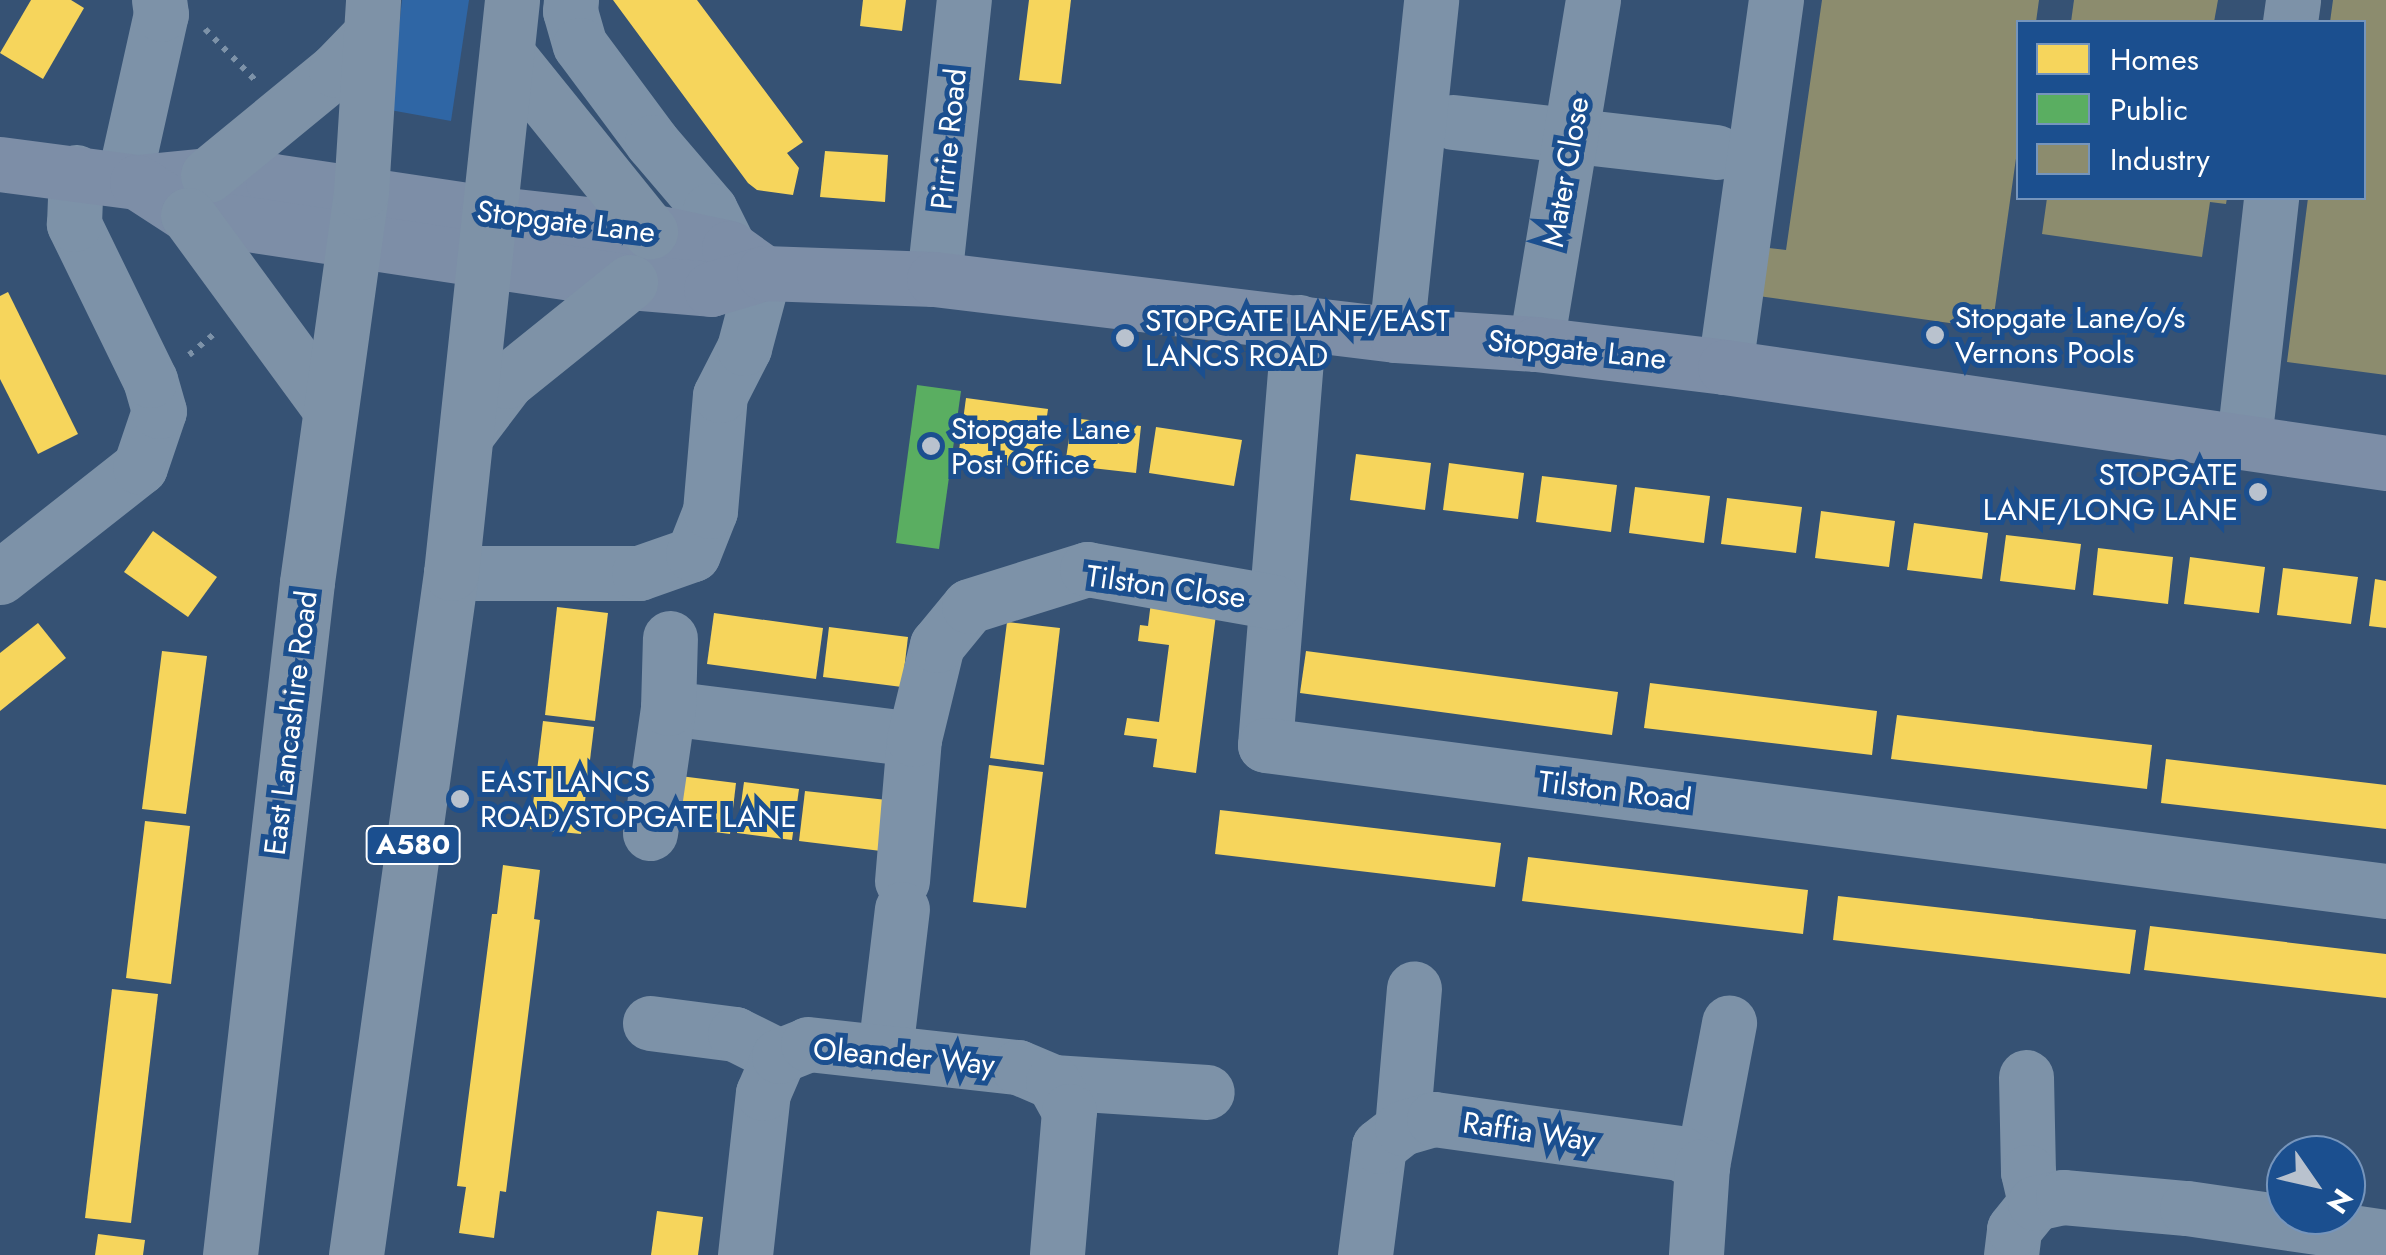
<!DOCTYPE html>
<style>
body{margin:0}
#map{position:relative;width:2386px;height:1255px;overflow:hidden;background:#365274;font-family:Jost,sans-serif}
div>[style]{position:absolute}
.green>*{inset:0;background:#2f66a5}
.homes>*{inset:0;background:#f6d55c}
.public>*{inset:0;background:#5aae61}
.industry>*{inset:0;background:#8c8c6e}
.path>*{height:6px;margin-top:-3px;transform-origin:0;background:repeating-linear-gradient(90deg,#7d92a8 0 5px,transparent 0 13px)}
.minor>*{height:55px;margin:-27.5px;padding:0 27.5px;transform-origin:27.5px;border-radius:27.5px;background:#7d92a8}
.major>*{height:55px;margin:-27.5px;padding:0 27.5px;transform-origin:27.5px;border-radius:27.5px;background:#7d8ea7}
.highway>*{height:55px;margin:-27.5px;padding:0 27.5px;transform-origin:27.5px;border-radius:27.5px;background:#7e92a7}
.dots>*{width:28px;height:28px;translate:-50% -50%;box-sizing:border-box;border:5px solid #1b4f8f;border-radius:50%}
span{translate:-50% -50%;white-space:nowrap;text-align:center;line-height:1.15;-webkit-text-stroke:10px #1b4f8f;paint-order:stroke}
.shield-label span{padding:2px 8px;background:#1b4f8f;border:2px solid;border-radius:8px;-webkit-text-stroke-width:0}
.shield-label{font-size:28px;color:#fff;font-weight:700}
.street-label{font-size:30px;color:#fff}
.poi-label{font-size:30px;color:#fff}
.left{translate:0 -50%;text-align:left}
.right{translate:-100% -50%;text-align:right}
.legend{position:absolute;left:2016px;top:20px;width:350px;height:180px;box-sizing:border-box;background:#1b4f8f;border:2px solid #7695bc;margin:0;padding:12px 18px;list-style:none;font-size:30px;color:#fff}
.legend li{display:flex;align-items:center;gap:20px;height:50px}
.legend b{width:50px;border:2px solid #7695bc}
.north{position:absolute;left:2266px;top:1135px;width:100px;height:100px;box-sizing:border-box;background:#1b4f8f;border:2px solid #7695bc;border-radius:50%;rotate:124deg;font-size:28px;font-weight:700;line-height:40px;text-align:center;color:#fff}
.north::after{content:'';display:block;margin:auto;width:35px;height:45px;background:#b9c2ce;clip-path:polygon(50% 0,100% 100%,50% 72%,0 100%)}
</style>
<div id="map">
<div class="green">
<div style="clip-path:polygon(402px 0,469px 0,451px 121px,390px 110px)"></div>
</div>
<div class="homes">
<div style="clip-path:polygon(31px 0,71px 0,84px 8px,43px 79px,0 53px)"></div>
<div style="clip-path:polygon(613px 0,697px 0,803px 142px,787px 153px,799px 168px,793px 195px,757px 190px,748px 183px)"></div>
<div style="clip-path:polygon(863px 0,906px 0,902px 31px,860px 26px)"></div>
<div style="clip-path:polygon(1029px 0,1071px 0,1061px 84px,1019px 80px)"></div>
<div style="clip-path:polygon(825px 151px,888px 155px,885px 202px,820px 197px)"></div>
<div style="clip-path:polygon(8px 292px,78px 434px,38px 454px,0 379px,0 296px)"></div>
<div style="clip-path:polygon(966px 398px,1048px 409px,1039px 470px,958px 458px)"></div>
<div style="clip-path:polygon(1072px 418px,1141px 426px,1136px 473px,1065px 465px)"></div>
<div style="clip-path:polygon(1156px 427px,1242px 440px,1234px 486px,1149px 473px)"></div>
<div style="clip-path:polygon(1356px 454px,1431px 463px,1425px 510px,1350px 500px)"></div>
<div style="clip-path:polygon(1449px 463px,1524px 473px,1518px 519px,1443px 510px)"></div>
<div style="clip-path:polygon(1542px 476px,1617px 485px,1611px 532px,1536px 522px)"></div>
<div style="clip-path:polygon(1635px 487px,1710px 496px,1704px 543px,1629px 533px)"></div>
<div style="clip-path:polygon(1727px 498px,1802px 507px,1796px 553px,1721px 544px)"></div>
<div style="clip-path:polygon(1821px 511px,1895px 521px,1889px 567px,1815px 558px)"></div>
<div style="clip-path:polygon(1914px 523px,1988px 533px,1982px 579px,1907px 570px)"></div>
<div style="clip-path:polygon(153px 531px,217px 577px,188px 617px,124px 572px)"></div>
<div style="clip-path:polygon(2006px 535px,2081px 544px,2075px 590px,2000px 581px)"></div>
<div style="clip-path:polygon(2098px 548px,2173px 557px,2168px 604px,2093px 595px)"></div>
<div style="clip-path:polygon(2190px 557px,2265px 567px,2259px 613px,2184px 604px)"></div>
<div style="clip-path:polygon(2283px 568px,2358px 577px,2351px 624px,2277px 615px)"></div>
<div style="clip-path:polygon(2375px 579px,2386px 581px,2386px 628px,2369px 626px)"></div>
<div style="clip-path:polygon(1151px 602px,1217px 607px,1196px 773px,1153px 767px,1157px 739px,1124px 735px,1127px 718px,1159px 722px,1169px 645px,1138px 641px,1140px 625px,1148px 626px)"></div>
<div style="clip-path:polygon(557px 607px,608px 613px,595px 721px,545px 715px)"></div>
<div style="clip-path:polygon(714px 613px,823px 628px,816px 679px,707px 664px)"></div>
<div style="clip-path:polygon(1007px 622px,1060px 628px,1044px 765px,990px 758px)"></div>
<div style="clip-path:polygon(38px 623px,66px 658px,0 711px,0 653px)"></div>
<div style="clip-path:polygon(829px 627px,908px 637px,902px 687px,823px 677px)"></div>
<div style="clip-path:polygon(162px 651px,207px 656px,186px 814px,142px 809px)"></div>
<div style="clip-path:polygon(1306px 651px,1618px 692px,1612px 735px,1300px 693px)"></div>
<div style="clip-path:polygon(1650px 683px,1877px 711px,1872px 755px,1644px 728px)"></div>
<div style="clip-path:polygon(1897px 715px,2152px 745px,2147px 789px,1891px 759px)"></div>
<div style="clip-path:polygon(543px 721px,594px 727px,581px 834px,530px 829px)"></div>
<div style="clip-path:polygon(2166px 759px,2386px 785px,2386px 829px,2161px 803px)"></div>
<div style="clip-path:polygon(989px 765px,1043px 772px,1026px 908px,973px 902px)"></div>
<div style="clip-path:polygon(680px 776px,736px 783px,730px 834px,674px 827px)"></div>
<div style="clip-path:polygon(744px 782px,799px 789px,792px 840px,737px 833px)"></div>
<div style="clip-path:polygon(805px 791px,887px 800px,881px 851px,799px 841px)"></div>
<div style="clip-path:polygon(1220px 810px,1501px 843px,1495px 887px,1215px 854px)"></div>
<div style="clip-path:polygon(145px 821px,190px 826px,171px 984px,126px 978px)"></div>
<div style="clip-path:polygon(1528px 857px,1808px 890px,1803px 934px,1522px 901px)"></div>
<div style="clip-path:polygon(503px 865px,540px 870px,534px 919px,540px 920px,506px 1192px,500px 1191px,494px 1238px,459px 1233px,466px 1187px,457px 1186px,492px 914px,497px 914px)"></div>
<div style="clip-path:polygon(1838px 896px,2136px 930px,2130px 974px,1833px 940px)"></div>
<div style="clip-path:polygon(2150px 926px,2386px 954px,2386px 998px,2144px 970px)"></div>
<div style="clip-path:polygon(112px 989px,158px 994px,131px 1223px,85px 1218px)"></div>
<div style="clip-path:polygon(657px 1211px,703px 1217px,698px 1255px,651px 1255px)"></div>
<div style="clip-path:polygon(98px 1234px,145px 1240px,143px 1255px,95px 1255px)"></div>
</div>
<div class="public">
<div style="clip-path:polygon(917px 385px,961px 391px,939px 549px,896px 543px)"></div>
</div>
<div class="industry">
<div style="clip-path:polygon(1822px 0,2039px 0,2036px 22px,2018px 22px,2018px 144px,1992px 329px,1744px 294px,1751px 246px,1786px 250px)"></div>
<div style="clip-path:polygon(2074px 0,2218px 0,2214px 22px,2071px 22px)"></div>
<div style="clip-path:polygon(2333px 0,2386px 0,2386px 375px,2287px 362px,2308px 198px,2364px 198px,2364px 22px,2330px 22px)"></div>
<div style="clip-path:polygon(2047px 198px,2227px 198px,2226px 204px,2210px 202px,2202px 257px,2042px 234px)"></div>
</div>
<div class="path">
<div style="left:205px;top:29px;width:73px;rotate:45.6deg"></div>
<div style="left:189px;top:355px;width:38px;rotate:-40deg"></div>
</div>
<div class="minor">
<div style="left:571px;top:0;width:11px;rotate:95deg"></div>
<div style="left:570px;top:11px;width:35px;rotate:74deg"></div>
<div style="left:580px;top:45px;width:121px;rotate:53.4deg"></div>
<div style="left:652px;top:142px;width:89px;rotate:49.5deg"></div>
<div style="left:710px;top:210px;width:42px;rotate:63.4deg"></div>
<div style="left:2290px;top:22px;width:22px;rotate:-82deg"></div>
<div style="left:1453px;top:122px;width:265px;rotate:6.5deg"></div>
<div style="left:124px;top:179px;width:169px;rotate:-77.4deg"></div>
<div style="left:161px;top:14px;width:14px;rotate:-98deg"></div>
<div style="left:934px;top:279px;width:281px;rotate:-83.9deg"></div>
<div style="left:1299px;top:322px;width:424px;rotate:94.6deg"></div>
<div style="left:1265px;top:745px;width:1130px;rotate:7.42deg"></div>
<div style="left:1396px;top:335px;width:337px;rotate:-84deg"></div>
<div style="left:1536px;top:344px;width:349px;rotate:-80.6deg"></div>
<div style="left:1725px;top:367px;width:371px;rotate:-82.1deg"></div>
<div style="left:2244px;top:440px;width:244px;rotate:-83.6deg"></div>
<div style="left:451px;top:573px;width:188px"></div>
<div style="left:639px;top:573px;width:57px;rotate:-19.4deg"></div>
<div style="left:693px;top:554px;width:46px;rotate:-68.4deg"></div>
<div style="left:710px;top:511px;width:116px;rotate:-85.1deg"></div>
<div style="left:720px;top:395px;width:53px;rotate:-62.9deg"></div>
<div style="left:744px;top:348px;width:78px;rotate:-75.1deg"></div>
<div style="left:0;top:577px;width:178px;rotate:-38.2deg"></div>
<div style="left:140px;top:467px;width:59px;rotate:-71.3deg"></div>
<div style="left:159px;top:411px;width:32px;rotate:-106deg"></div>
<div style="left:150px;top:380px;width:174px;rotate:-116deg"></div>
<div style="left:74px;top:224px;width:52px;rotate:-87.8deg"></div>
<div style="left:668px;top:708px;width:248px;rotate:7.2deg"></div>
<div style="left:650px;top:833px;width:126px;rotate:-81.8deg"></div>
<div style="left:668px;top:708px;width:70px;rotate:-88.4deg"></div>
<div style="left:902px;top:881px;width:143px;rotate:-85.2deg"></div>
<div style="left:914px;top:739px;width:97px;rotate:-76.3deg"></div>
<div style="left:937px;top:645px;width:50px;rotate:-50.6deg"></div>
<div style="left:969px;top:606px;width:124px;rotate:-17.4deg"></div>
<div style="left:1087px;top:569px;width:190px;rotate:10deg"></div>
<div style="left:650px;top:1023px;width:86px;rotate:7.4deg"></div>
<div style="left:735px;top:1034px;width:49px;rotate:26.6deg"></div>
<div style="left:885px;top:1051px;width:143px;rotate:-83.2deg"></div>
<div style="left:2026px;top:1077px;width:95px;rotate:88.8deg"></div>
<div style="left:2028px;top:1172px;width:32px;rotate:77deg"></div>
<div style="left:1053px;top:1082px;width:154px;rotate:3.7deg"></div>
<div style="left:1402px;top:1128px;width:140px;rotate:-85.1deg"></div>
<div style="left:1702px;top:1166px;width:146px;rotate:-79.3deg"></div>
<div style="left:745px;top:1255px;width:163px;rotate:-83.7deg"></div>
<div style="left:763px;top:1093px;width:40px;rotate:-66.6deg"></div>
<div style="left:779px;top:1056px;width:31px;rotate:-22deg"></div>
<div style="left:808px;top:1044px;width:211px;rotate:6.3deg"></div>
<div style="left:1018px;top:1067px;width:38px;rotate:23deg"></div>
<div style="left:1053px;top:1082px;width:33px;rotate:61deg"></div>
<div style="left:1069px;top:1111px;width:144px;rotate:94.8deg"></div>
<div style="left:1365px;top:1255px;width:110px;rotate:-82.7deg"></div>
<div style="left:1379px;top:1146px;width:29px;rotate:-38deg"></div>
<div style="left:1402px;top:1128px;width:33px;rotate:-16deg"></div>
<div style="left:1434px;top:1119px;width:248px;rotate:7.9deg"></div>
<div style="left:1680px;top:1153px;width:26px;rotate:31deg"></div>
<div style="left:1702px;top:1166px;width:89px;rotate:93.9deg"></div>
<div style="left:2011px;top:1255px;width:26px;rotate:-83deg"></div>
<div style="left:2014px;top:1229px;width:33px;rotate:-51deg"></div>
<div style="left:2035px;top:1203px;width:29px;rotate:-12deg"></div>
<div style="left:2063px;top:1197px;width:124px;rotate:5.1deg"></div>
<div style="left:2187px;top:1208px;width:201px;rotate:8.3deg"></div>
</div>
<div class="major">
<div style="left:0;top:164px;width:138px;rotate:7.5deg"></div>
<div style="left:137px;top:182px;width:71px;rotate:-5.6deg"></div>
<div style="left:208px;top:175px;width:65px;rotate:5.3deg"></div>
<div style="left:273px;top:181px;width:216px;rotate:8.5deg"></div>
<div style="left:487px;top:213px;width:164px;rotate:6.3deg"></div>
<div style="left:650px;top:231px;width:81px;rotate:12.1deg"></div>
<div style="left:729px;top:248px;width:43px;rotate:35.5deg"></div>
<div style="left:137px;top:182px;width:61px;rotate:32.9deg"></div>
<div style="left:188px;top:215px;width:447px;rotate:8.6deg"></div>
<div style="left:630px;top:282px;width:81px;rotate:4.9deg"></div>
<div style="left:711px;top:289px;width:55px;rotate:-16.8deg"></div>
<div style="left:764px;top:273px;width:170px;rotate:2deg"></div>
<div style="left:934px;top:279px;width:465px;rotate:6.9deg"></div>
<div style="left:1396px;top:335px;width:140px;rotate:3.7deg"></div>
<div style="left:1536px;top:344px;width:190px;rotate:6.9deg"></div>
<div style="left:1725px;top:367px;width:668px;rotate:8.26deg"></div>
</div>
<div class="highway">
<div style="left:507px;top:54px;width:228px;rotate:51.1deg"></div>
<div style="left:208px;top:175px;width:166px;rotate:-39.4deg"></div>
<div style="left:336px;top:70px;width:47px;rotate:-45.9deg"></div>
<div style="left:188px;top:215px;width:239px;rotate:53.8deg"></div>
<div style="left:466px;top:435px;width:68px;rotate:-52.8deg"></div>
<div style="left:507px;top:381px;width:158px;rotate:-38.8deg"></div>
<div style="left:230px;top:1255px;width:677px;rotate:-83.47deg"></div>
<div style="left:307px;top:582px;width:394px;rotate:-82.1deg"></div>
<div style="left:361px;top:192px;width:192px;rotate:-86.4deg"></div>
<div style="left:356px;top:1255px;width:689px;rotate:-82.07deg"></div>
<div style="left:451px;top:573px;width:576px;rotate:-83.92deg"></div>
</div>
<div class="dots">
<div style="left:1935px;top:335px;background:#b9c2ce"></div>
<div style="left:1125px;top:338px;background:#b9c2ce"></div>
<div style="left:931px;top:446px;background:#b9c2ce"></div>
<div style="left:2258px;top:492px;background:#b9c2ce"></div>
<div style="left:460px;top:799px;background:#b9c2ce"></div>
</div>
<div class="shield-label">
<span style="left:413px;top:845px">A580</span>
</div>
<div class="street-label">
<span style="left:949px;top:139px;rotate:-84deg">Pirrie Road</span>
<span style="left:1566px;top:172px;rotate:-80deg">Mater Close</span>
<span style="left:566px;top:222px;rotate:7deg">Stopgate Lane</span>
<span style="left:1577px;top:350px;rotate:6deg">Stopgate Lane</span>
<span style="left:1166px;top:587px;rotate:8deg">Tilston Close</span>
<span style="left:291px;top:723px;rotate:-83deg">East Lancashire Road</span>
<span style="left:1615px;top:791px;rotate:7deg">Tilston Road</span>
<span style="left:904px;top:1057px;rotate:5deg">Oleander Way</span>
<span style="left:1529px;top:1132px;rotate:8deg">Raffia Way</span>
</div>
<div class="poi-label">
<span class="left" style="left:1955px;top:335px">Stopgate Lane/o/s<br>Vernons Pools</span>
<span class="left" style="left:1145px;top:338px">STOPGATE LANE/EAST<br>LANCS ROAD</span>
<span class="left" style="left:951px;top:446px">Stopgate Lane<br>Post Office</span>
<span class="right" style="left:2238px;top:492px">STOPGATE<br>LANE/LONG LANE</span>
<span class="left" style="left:480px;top:799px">EAST LANCS<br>ROAD/STOPGATE LANE</span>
</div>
<ul class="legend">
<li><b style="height:28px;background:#f6d55c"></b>Homes</li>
<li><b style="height:28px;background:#5aae61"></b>Public</li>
<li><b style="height:28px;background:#8c8c6e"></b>Industry</li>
</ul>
<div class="north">N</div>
</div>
